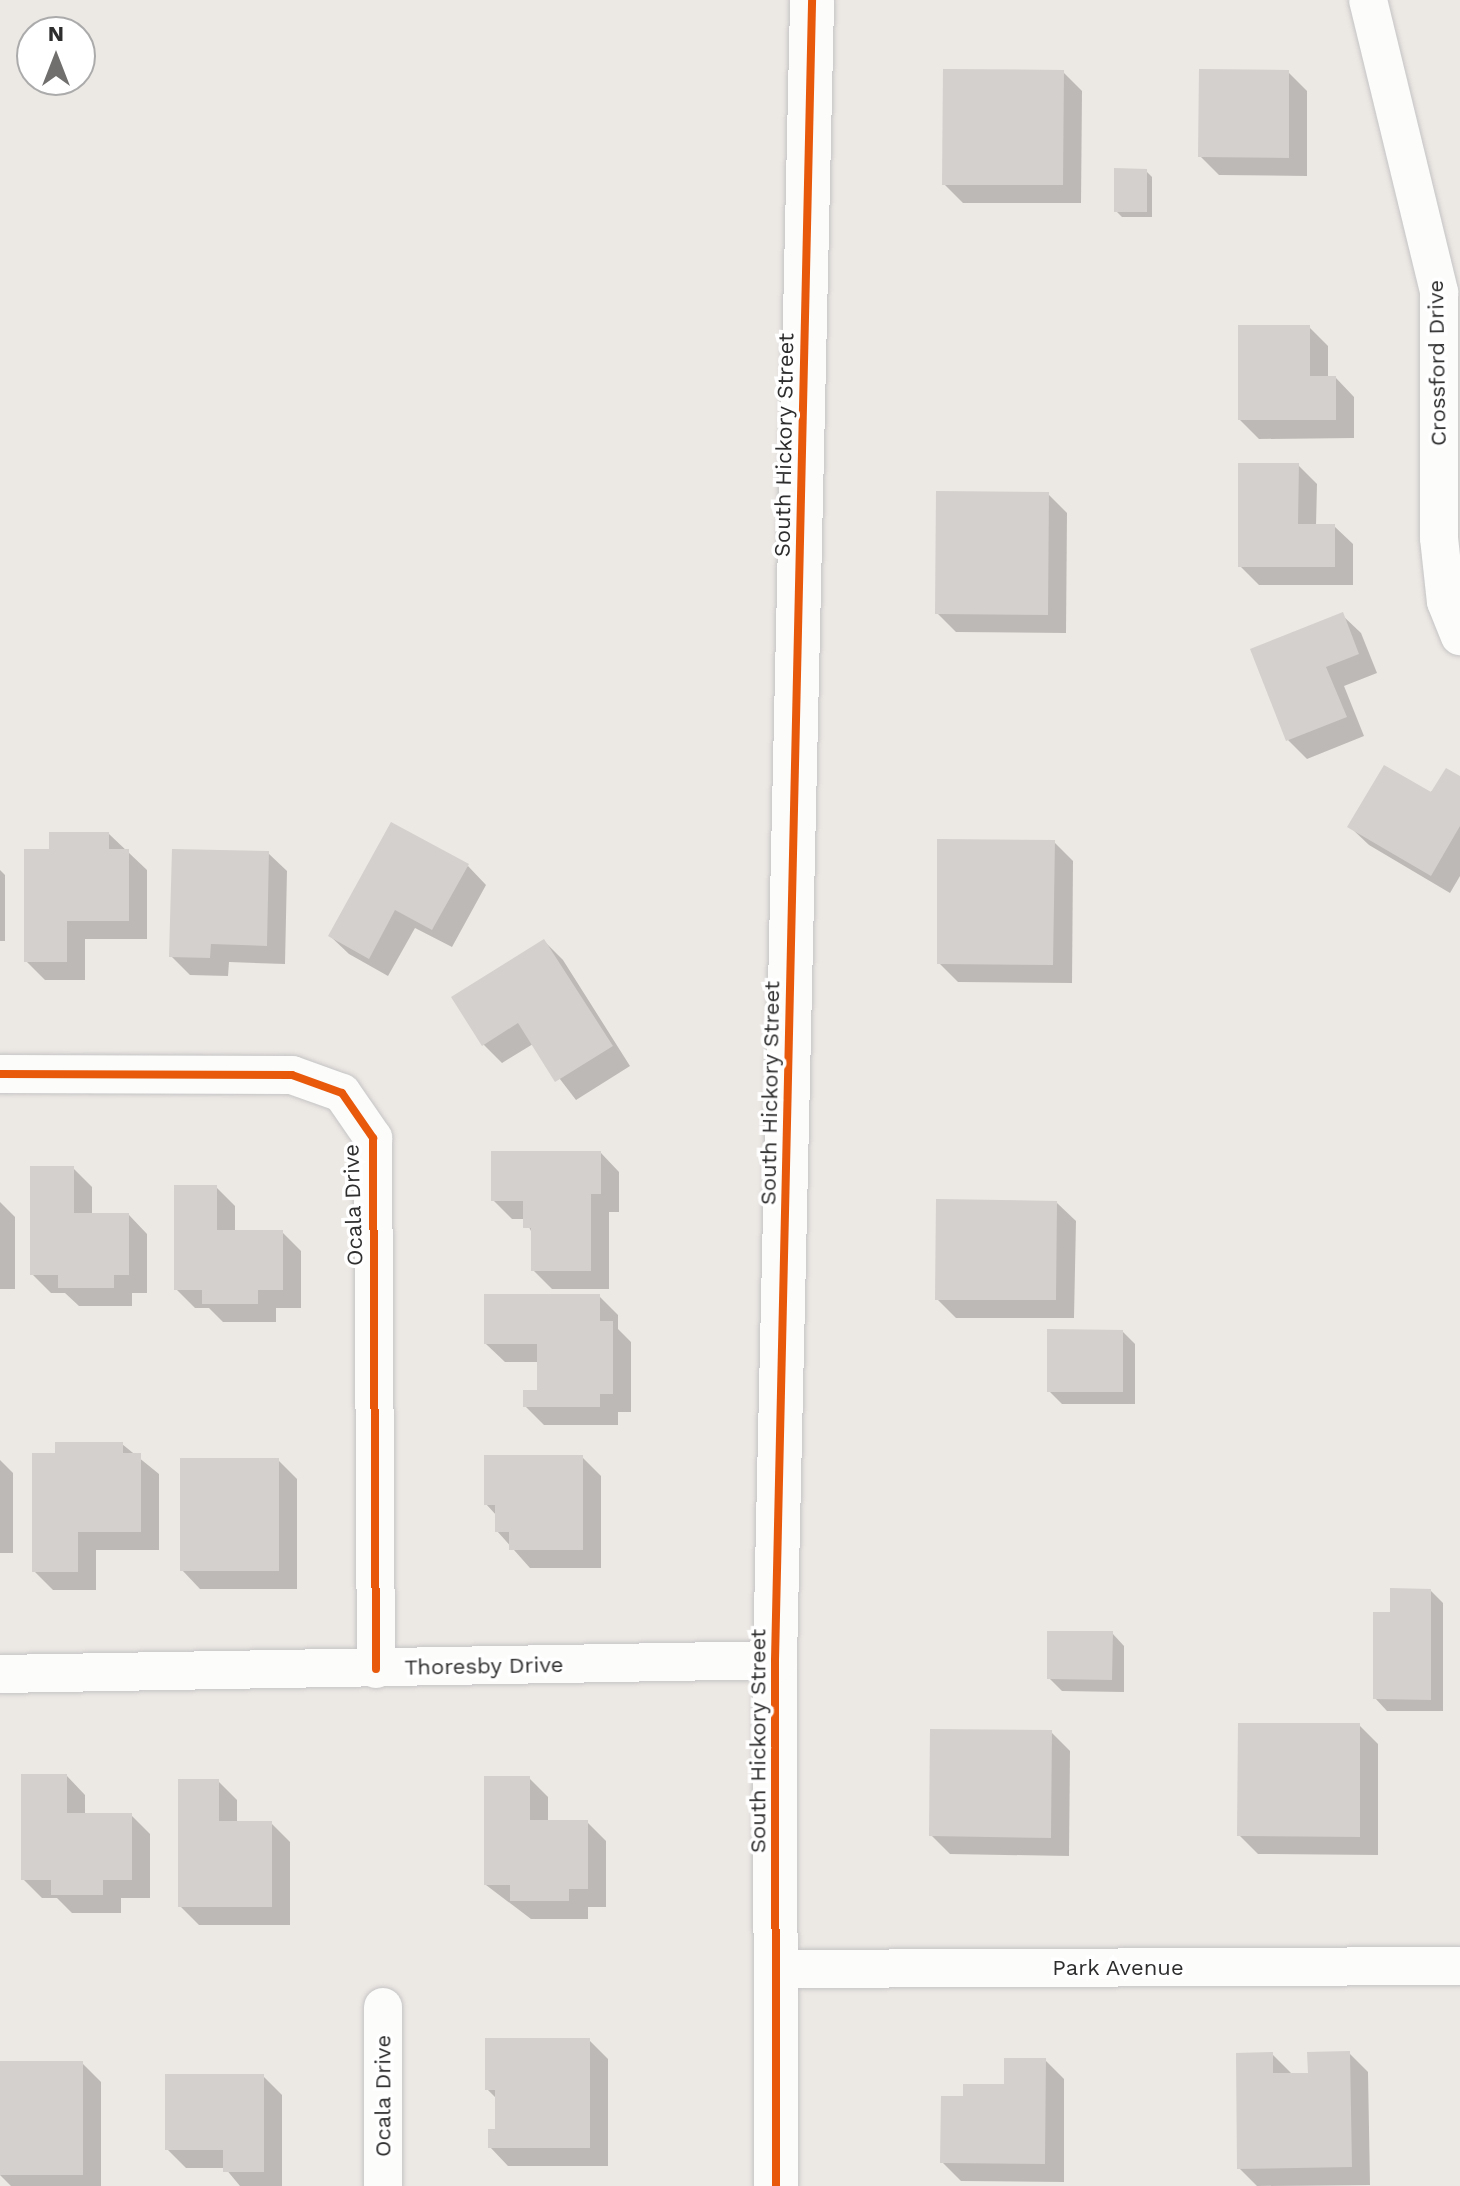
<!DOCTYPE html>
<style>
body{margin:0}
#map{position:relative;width:1460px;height:2186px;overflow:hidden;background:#ece8e4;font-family:"Work Sans",sans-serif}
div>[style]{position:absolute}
.shadow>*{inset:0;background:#0003}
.building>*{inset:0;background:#d3d0cd}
.roads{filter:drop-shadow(0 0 2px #c5c4c5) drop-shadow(0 0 2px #c5c4c5)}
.street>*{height:38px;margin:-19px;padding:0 19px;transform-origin:19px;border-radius:19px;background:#fcfcfb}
.secondary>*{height:44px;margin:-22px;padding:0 22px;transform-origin:22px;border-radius:22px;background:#fcfcfb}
.cycleway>*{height:8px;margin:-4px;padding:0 4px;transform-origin:4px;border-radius:4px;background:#e8590c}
span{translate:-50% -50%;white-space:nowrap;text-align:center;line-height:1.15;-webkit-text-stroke:7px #fff;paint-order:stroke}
.street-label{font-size:22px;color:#2e2e2e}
.north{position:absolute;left:16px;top:16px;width:80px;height:80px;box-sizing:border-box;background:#fff;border:2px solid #ababab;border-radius:50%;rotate:0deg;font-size:22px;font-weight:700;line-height:32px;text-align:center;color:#2e2e2e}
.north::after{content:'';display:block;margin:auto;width:28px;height:36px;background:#706f6e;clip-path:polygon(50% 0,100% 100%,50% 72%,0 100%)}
</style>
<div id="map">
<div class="shadow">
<div style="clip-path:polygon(1063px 72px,1082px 91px,1081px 203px,963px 203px,944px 184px)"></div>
<div style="clip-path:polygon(1288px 72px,1307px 91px,1307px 176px,1219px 175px,1200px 156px)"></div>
<div style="clip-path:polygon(1146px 171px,1152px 177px,1152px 217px,1122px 217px,1116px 211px)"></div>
<div style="clip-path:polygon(1309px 327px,1328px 346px,1328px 378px,1336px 378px,1354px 397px,1354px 438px,1259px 439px,1240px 420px)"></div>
<div style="clip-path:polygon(1298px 465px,1317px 484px,1316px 526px,1334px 526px,1353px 544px,1353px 585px,1259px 585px,1240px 566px)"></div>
<div style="clip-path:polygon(1048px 494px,1067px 513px,1066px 633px,956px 632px,937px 613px)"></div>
<div style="clip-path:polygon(1342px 615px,1361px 633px,1377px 673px,1344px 686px,1364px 736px,1307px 759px,1288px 740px)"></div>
<div style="clip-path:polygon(1460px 779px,1460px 876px,1450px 893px,1369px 845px,1350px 827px)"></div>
<div style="clip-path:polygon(109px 834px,147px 870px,147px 939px,85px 939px,85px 980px,45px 980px,26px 961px,51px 851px)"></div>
<div style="clip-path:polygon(1054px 842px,1073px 861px,1072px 983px,958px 982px,939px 963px)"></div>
<div style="clip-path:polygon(268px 853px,287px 871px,285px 964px,229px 962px,228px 976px,190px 975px,171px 956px)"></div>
<div style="clip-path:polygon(468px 866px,486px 885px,452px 947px,415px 928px,388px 976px,349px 954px,330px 936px)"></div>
<div style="clip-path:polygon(0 870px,5px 875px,5px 941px,0 941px)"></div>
<div style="clip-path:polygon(544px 941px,563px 960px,630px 1066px,576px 1100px,533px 1044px,502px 1063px,483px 1044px)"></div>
<div style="clip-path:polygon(601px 1153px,619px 1172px,619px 1212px,609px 1212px,609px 1289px,552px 1289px,533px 1270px,533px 1235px,525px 1219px,512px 1219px,493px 1200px)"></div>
<div style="clip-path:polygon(73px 1168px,92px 1187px,92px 1215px,129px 1215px,147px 1234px,147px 1293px,132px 1293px,132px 1306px,79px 1306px,65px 1293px,51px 1293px,32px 1274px)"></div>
<div style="clip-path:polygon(216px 1187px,235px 1206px,235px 1232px,282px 1232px,301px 1251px,301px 1308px,276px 1308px,276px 1322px,223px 1322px,209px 1308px,195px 1308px,176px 1289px)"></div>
<div style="clip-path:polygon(0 1202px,15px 1217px,15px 1289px,0 1289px)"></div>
<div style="clip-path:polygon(1057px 1203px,1076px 1221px,1074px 1318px,956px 1318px,937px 1299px)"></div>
<div style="clip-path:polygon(599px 1296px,618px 1315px,618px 1329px,631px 1342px,631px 1412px,618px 1412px,618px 1425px,544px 1425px,525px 1406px,539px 1392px,539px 1362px,505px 1362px,486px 1344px)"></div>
<div style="clip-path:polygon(1123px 1332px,1135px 1344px,1135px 1404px,1062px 1404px,1049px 1391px)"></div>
<div style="clip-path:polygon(122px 1444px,159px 1474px,159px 1550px,96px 1550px,96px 1590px,53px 1590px,34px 1571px,57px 1455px)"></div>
<div style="clip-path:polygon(582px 1457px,601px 1476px,601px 1568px,530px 1568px,497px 1531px,497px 1516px,486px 1504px)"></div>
<div style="clip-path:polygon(0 1460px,13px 1473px,13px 1553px,0 1553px)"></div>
<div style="clip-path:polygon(278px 1460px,297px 1479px,297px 1589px,200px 1589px,182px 1570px)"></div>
<div style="clip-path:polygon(1431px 1591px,1443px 1603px,1443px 1711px,1387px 1711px,1375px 1698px,1392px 1614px)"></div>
<div style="clip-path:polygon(1112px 1633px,1124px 1646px,1124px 1692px,1062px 1691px,1049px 1678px)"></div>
<div style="clip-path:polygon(1359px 1725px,1378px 1744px,1378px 1855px,1258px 1854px,1239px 1835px)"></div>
<div style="clip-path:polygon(1051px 1732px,1070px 1751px,1069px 1856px,950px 1854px,931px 1835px)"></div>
<div style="clip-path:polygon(67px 1776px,85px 1795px,85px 1815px,131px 1815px,150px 1834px,150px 1898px,121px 1898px,121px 1913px,72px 1913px,57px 1898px,42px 1898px,23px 1879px)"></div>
<div style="clip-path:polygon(529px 1778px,548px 1797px,548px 1822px,587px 1822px,606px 1841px,606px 1907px,588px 1907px,588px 1919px,531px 1919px,486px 1885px)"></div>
<div style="clip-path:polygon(218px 1781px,237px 1800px,237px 1823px,271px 1823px,290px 1842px,290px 1925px,199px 1925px,180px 1906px)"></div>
<div style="clip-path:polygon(589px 2040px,608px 2059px,608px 2166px,508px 2166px,490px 2147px,497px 2131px,497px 2099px,487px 2089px)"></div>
<div style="clip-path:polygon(1349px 2053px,1368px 2072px,1370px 2185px,1257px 2186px,1239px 2168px,1272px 2054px,1291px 2073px,1310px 2075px)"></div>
<div style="clip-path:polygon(1045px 2060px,1064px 2079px,1064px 2182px,961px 2181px,942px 2162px,965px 2098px,1006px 2086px)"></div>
<div style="clip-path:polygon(0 2063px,82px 2063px,101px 2082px,101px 2186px,11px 2186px,0 2175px)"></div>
<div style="clip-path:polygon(263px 2076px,282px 2095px,282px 2186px,240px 2186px,225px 2168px,186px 2168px,167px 2149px)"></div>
</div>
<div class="building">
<div style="clip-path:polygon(943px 69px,1064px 70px,1063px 185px,942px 185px)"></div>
<div style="clip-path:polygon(1199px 69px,1289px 70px,1289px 158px,1198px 157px)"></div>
<div style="clip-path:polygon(1114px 168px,1147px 169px,1147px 212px,1114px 212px)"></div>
<div style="clip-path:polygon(1238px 325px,1310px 325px,1310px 376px,1336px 376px,1336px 420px,1238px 420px)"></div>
<div style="clip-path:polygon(1238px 463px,1299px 463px,1298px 524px,1335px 524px,1335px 567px,1238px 567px)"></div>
<div style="clip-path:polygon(936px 491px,1049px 492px,1048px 615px,935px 614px)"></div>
<div style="clip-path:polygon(1343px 612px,1359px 654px,1326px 667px,1347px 717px,1286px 741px,1250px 649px)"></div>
<div style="clip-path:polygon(1384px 765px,1431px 792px,1446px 768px,1460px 776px,1460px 826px,1431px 876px,1347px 827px)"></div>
<div style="clip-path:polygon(391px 822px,469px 864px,432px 930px,395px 910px,369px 959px,328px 936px)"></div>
<div style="clip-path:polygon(49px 832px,109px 832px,109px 849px,129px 849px,129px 921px,67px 921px,67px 962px,24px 962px,24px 849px,49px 849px)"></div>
<div style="clip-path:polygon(937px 839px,1055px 840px,1053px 965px,937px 964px)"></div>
<div style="clip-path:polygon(172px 849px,269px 851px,267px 946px,211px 944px,210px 958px,169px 957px)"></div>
<div style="clip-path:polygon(544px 939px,613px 1046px,555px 1082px,518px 1023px,482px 1046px,451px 997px)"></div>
<div style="clip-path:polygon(491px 1151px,601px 1151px,601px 1194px,591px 1194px,591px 1271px,531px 1271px,531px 1228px,523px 1228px,523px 1201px,491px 1201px)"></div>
<div style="clip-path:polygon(30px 1166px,74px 1166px,74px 1213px,129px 1213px,129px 1275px,114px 1275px,114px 1288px,58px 1288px,58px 1275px,30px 1275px)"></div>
<div style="clip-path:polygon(174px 1185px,217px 1185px,217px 1230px,283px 1230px,283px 1290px,258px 1290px,258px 1304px,202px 1304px,202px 1290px,174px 1290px)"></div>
<div style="clip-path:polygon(936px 1199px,1057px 1201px,1056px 1300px,935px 1300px)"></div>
<div style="clip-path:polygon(484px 1294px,600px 1294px,600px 1321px,613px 1321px,613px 1394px,600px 1394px,600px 1407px,523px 1407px,523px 1390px,537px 1390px,537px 1344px,484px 1344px)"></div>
<div style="clip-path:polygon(1047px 1329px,1123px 1330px,1123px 1392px,1047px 1392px)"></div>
<div style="clip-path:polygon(55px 1442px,123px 1442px,123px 1453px,141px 1453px,141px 1532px,78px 1532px,78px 1572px,32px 1572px,32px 1453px,55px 1453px)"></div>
<div style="clip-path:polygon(484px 1455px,583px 1455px,583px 1550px,509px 1550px,509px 1532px,495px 1532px,495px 1505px,484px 1505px)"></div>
<div style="clip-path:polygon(180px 1458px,279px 1458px,279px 1571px,180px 1571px)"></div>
<div style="clip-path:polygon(1390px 1588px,1431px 1589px,1431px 1700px,1373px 1699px,1373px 1612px,1390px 1612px)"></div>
<div style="clip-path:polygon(1047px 1631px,1113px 1631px,1112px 1680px,1047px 1679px)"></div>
<div style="clip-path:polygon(1238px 1723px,1360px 1723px,1360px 1837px,1237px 1836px)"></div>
<div style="clip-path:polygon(930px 1729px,1052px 1730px,1051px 1838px,929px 1836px)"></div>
<div style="clip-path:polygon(21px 1774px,67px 1774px,67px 1813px,132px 1813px,132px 1880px,103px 1880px,103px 1895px,51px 1895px,51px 1880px,21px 1880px)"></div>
<div style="clip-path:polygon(484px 1776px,530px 1776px,530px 1820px,588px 1820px,588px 1889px,569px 1889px,569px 1901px,510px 1901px,510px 1885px,484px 1885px)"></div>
<div style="clip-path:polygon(178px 1779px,219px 1779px,219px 1821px,272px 1821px,272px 1907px,178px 1907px)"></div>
<div style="clip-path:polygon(485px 2038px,590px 2038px,590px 2148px,488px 2148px,488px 2129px,495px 2129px,495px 2090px,485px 2090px)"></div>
<div style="clip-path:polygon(1350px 2051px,1352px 2167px,1237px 2169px,1236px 2053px,1273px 2052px,1273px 2073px,1308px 2073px,1307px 2052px)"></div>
<div style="clip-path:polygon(1004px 2058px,1046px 2058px,1045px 2164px,940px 2163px,941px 2096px,963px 2096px,963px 2084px,1004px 2084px)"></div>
<div style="clip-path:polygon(0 2061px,83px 2061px,83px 2175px,0 2175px)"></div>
<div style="clip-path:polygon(165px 2074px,264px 2074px,264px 2172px,223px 2172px,223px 2150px,165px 2150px)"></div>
</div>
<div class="roads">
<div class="street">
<div style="left:1368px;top:0;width:301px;rotate:76.3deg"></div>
<div style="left:1439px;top:292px;width:246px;rotate:90deg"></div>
<div style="left:1439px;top:538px;width:64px;rotate:83.8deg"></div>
<div style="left:1446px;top:602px;width:37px;rotate:68deg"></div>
<div style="left:0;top:1074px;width:292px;rotate:0.2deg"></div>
<div style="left:292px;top:1075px;width:53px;rotate:19.8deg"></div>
<div style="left:342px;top:1093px;width:55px;rotate:55.4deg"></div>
<div style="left:373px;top:1138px;width:531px;rotate:89.68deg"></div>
<div style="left:0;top:1674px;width:775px;rotate:-1.03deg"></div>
<div style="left:776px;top:1969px;width:684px;rotate:-0.25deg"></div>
<div style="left:383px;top:2007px;width:179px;rotate:90deg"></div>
</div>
<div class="secondary">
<div style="left:776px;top:2186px;width:526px;rotate:-90.11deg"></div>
<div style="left:775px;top:1660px;width:1660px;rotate:-88.72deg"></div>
</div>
</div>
<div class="cycleway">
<div style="left:0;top:1074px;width:292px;rotate:0.2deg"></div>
<div style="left:292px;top:1075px;width:53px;rotate:19.8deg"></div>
<div style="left:342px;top:1093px;width:55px;rotate:55.4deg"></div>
<div style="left:373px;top:1138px;width:531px;rotate:89.68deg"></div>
<div style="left:776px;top:2186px;width:526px;rotate:-90.11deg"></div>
<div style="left:775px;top:1660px;width:1660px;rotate:-88.72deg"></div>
</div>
<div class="street-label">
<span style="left:1437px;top:363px;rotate:-91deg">Crossford Drive</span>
<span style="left:784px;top:445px;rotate:-89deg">South Hickory Street</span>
<span style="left:770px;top:1093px;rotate:-89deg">South Hickory Street</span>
<span style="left:353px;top:1205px;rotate:-92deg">Ocala Drive</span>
<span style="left:484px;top:1666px;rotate:-1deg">Thoresby Drive</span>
<span style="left:758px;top:1741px;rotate:-90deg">South Hickory Street</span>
<span style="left:1118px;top:1968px">Park Avenue</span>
<span style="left:383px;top:2096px;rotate:-90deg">Ocala Drive</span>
</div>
<div class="north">N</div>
</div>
